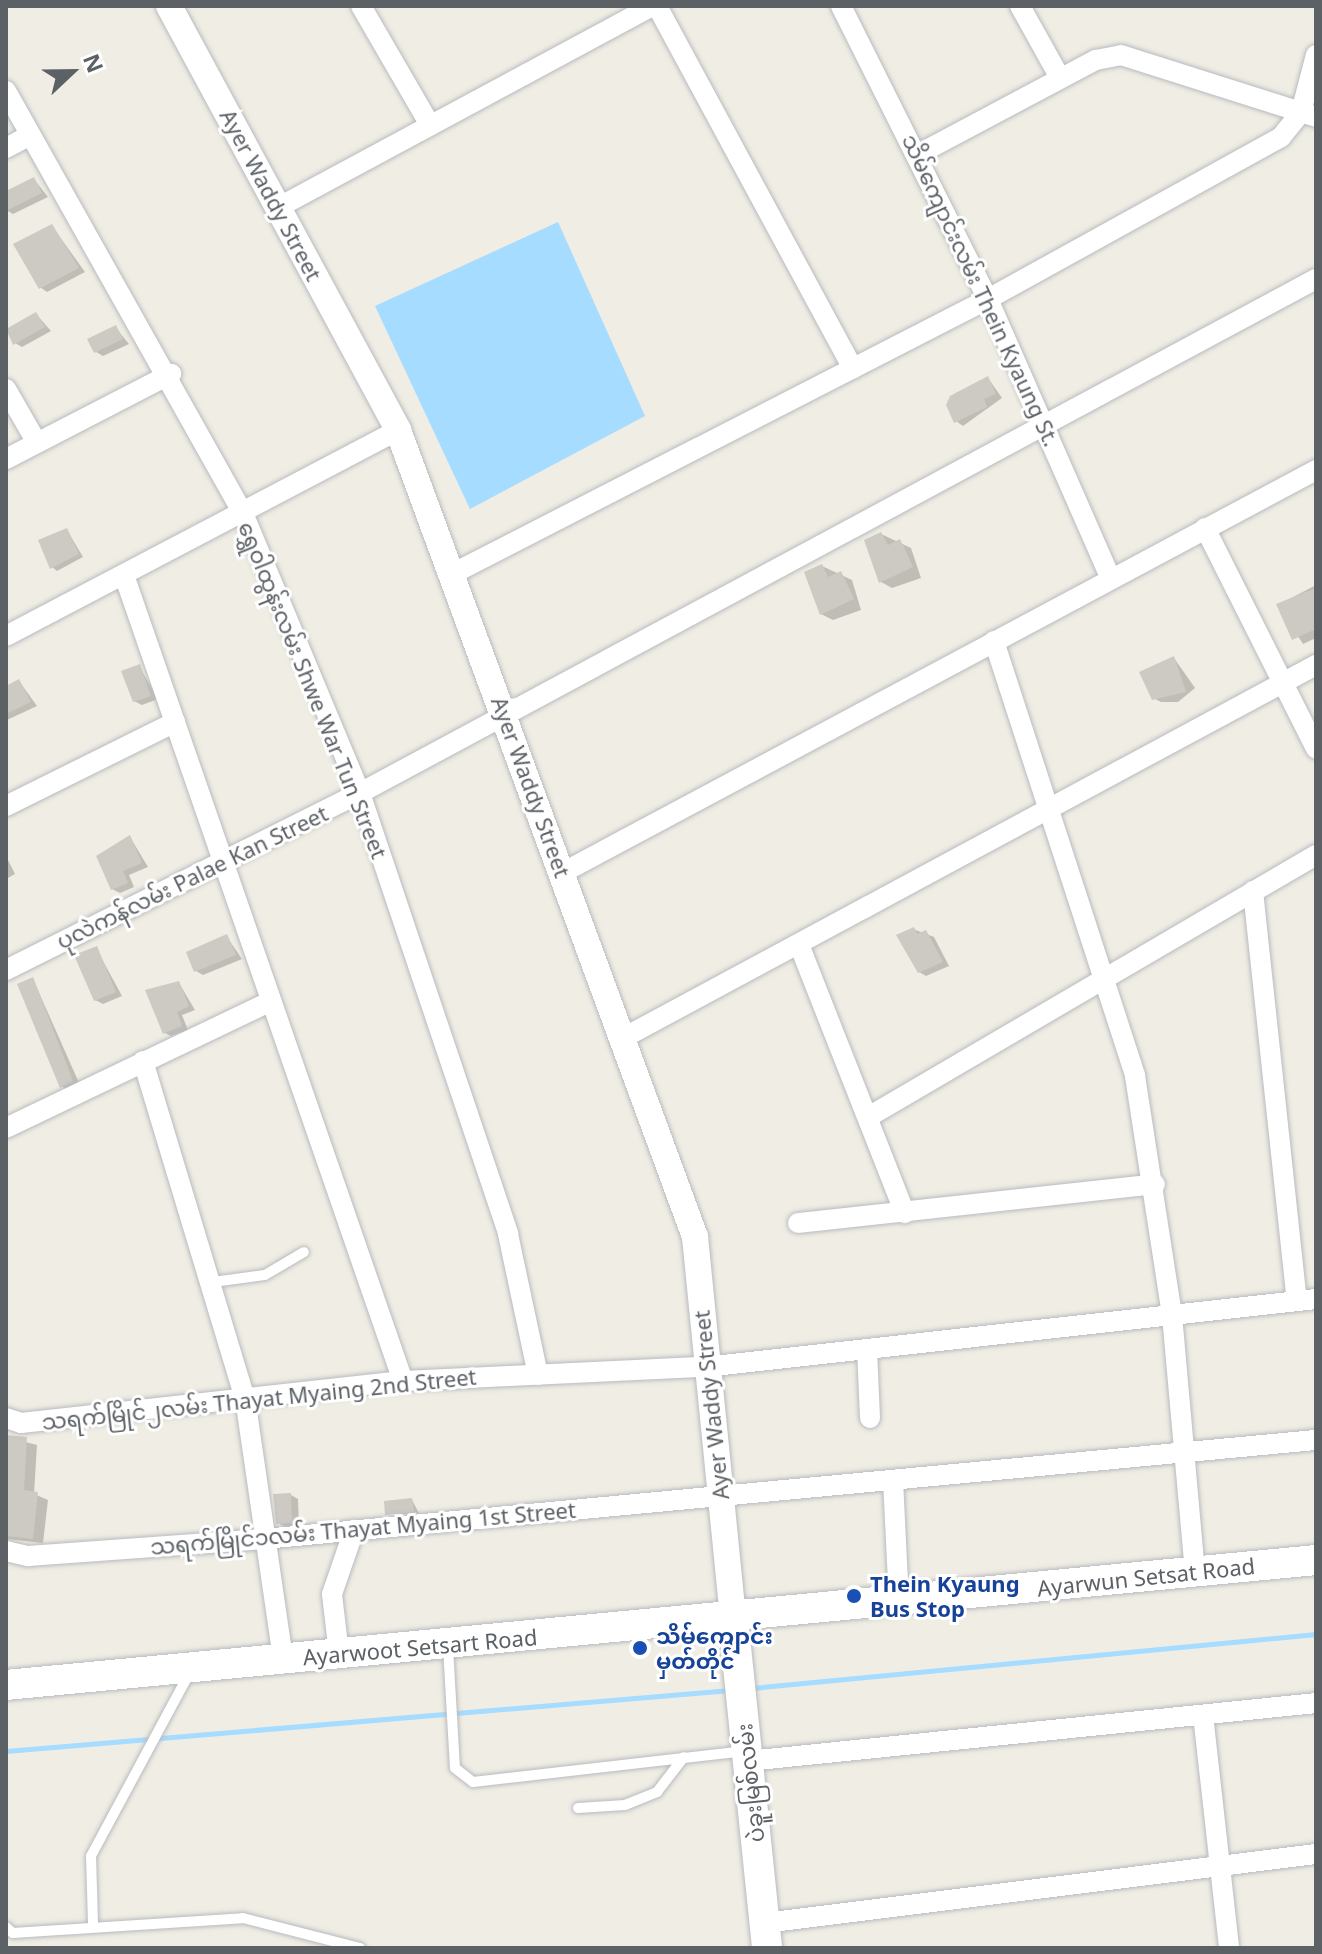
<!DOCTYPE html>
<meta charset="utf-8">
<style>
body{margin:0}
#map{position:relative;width:1322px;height:1954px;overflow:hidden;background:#f0ede4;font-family:"Noto Sans","Noto Sans Myanmar",sans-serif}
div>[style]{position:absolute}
.water>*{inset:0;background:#a5dcff}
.shadow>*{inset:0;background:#0003}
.stream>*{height:5px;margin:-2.5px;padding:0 2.5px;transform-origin:2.5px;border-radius:2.5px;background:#a5dcff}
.building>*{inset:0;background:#cdc9c3}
.roads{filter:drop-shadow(0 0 2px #b7bbbf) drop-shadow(0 0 2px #b7bbbf)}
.service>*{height:10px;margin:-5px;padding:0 5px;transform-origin:5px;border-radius:5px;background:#fff}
.minor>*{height:20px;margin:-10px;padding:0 10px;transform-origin:10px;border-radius:10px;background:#fff}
.tertiary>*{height:26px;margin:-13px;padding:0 13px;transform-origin:13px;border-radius:13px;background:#fff}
.secondary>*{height:30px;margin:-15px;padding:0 15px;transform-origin:15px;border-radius:15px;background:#fff}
.dots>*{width:22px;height:22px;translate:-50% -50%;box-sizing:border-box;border:4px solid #fff;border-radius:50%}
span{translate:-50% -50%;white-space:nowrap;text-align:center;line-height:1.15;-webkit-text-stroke:6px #fff;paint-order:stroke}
.street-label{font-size:22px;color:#5c6166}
.transit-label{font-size:22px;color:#164399;font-weight:700}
.left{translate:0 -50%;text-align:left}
.frame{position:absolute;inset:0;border:8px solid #5c6166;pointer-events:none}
.north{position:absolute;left:32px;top:32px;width:80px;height:80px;-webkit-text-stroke:6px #fff;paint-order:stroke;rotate:68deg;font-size:22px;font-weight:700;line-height:32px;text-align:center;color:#5c6166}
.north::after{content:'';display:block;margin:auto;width:28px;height:36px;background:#5c6166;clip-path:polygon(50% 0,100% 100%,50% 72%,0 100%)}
</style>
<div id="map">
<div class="water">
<div style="clip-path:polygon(558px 222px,645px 416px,470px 509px,375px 306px)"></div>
</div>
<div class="shadow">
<div style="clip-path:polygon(34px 179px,48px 197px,13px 214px,6px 210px,6px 193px)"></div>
<div style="clip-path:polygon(52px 226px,85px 272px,47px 292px,40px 287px)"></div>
<div style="clip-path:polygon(36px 314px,51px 331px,22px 347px,15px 343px)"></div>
<div style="clip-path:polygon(116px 328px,129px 344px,103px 356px,96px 352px)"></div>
<div style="clip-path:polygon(988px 378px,1002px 398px,963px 426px,956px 421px,948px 405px,956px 393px)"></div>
<div style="clip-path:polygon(67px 530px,83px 557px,57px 571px,52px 567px)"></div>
<div style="clip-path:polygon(881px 534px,911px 548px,921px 578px,892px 588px,881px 582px)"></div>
<div style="clip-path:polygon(822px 566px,852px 580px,861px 610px,833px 620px,821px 614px)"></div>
<div style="clip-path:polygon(1316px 585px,1316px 638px,1303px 644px,1278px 605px)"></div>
<div style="clip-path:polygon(1174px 658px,1195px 688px,1178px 702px,1161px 702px,1153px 698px)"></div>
<div style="clip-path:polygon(139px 666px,158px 699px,142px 705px,134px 701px)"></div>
<div style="clip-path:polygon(19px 681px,37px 706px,7px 720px,6px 688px)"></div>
<div style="clip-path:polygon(130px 837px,148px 867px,129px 875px,134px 887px,120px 893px,112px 889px)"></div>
<div style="clip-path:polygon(6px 856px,15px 874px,6px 879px)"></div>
<div style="clip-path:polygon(913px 929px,934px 937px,949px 966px,926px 976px,919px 972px)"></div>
<div style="clip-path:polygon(227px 937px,242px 959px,203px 975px,196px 971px)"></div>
<div style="clip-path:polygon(96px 948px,122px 996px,103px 1004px,95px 1000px)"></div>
<div style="clip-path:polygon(33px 979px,80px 1085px,69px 1091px,61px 1086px)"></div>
<div style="clip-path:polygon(179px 983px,195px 1010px,182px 1015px,188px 1030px,171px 1036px,165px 1033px)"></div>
<div style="clip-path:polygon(6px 1437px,37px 1445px,34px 1494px,48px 1500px,43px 1543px,6px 1539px)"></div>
<div style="clip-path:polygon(291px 1495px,298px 1499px,299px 1526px,286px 1527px,278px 1523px)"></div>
<div style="clip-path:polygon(412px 1500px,420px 1515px,387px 1513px)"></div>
</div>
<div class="stream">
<div style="left:752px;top:1688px;width:567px;rotate:-5.47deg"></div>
<div style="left:6px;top:1751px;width:727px;rotate:-4.82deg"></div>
</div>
<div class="building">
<div style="clip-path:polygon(34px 177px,42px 193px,6px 211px,6px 191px)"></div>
<div style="clip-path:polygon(52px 224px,79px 268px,39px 289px,13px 244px)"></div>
<div style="clip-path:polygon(36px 312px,45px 327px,13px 345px,6px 329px)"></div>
<div style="clip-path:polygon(116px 325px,123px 339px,94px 353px,87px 339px)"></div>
<div style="clip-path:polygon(988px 376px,996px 394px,984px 399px,987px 407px,954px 423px,946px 405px,950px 396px)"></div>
<div style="clip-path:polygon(67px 528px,79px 554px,50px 569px,38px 540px)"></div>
<div style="clip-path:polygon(881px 532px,888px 545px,900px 539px,913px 567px,879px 583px,864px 540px)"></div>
<div style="clip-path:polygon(822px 564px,828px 577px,841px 571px,854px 599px,820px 615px,804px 572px)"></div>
<div style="clip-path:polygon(1316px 588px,1316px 629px,1292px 640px,1276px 604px)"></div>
<div style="clip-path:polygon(1174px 656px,1186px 692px,1152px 700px,1139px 672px)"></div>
<div style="clip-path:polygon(140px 664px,151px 696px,133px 702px,121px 671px)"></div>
<div style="clip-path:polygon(19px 679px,31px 702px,6px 714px,6px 686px)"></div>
<div style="clip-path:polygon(130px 835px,142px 863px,123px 871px,128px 883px,111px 890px,96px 856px)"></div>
<div style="clip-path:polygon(914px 927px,917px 934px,926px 930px,943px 962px,918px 973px,896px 935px)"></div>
<div style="clip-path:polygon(227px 934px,236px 955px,194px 972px,186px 952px)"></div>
<div style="clip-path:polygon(97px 946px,116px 992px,94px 1001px,74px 955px)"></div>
<div style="clip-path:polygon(33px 977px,73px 1081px,60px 1088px,17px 984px)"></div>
<div style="clip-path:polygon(179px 981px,189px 1006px,177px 1012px,182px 1026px,163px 1034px,145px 990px)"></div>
<div style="clip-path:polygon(6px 1435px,27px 1437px,24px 1490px,38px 1492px,33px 1539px,6px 1536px)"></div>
<div style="clip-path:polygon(291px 1493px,292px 1523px,276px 1524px,273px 1494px)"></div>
<div style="clip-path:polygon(412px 1498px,414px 1512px,385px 1515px,384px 1501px)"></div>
</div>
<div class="roads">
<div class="service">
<div style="left:213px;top:1282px;width:52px;rotate:-7.7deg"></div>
<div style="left:265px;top:1275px;width:45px;rotate:-30.5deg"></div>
<div style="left:448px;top:1647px;width:121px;rotate:86.7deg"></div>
<div style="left:455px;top:1768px;width:23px;rotate:38deg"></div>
<div style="left:473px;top:1782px;width:274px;rotate:-6.5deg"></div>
<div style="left:578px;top:1808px;width:47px;rotate:-3.7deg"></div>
<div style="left:625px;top:1805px;width:35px;rotate:-22deg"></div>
<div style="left:657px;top:1792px;width:44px;rotate:-52.4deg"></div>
<div style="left:93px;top:1923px;width:67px;rotate:-91.7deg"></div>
<div style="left:91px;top:1856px;width:207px;rotate:-61.7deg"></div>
<div style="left:6px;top:1927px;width:9px;rotate:41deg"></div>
<div style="left:13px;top:1933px;width:230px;rotate:-3.7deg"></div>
<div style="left:243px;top:1918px;width:121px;rotate:14.4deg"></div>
</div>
<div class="minor">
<div style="left:361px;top:6px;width:138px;rotate:59.9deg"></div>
<div style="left:657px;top:6px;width:412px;rotate:61.6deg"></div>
<div style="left:841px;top:6px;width:328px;rotate:63.4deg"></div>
<div style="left:988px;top:299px;width:306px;rotate:66.3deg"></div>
<div style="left:1020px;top:6px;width:82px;rotate:60.9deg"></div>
<div style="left:6px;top:91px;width:484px;rotate:60.7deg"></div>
<div style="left:243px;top:513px;width:303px;rotate:67.3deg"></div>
<div style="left:360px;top:793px;width:465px;rotate:71.4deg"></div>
<div style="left:508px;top:1234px;width:144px;rotate:78deg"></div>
<div style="left:6px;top:148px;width:27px;rotate:-28deg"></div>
<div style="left:917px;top:155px;width:203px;rotate:-28deg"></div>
<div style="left:1096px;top:60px;width:25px;rotate:-11deg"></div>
<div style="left:1121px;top:55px;width:205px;rotate:17.6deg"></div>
<div style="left:279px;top:207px;width:425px;rotate:-28.3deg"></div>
<div style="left:6px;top:389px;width:62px;rotate:60.1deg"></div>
<div style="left:6px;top:459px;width:186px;rotate:-27.3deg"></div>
<div style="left:1205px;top:528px;width:247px;rotate:63.3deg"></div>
<div style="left:454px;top:573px;width:600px;rotate:-27.16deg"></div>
<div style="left:988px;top:299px;width:335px;rotate:-28.9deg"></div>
<div style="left:1281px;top:137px;width:32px;rotate:-51deg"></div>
<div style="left:1301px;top:112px;width:59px;rotate:-75.3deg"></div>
<div style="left:124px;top:575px;width:853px;rotate:70.91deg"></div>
<div style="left:6px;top:636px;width:443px;rotate:-27.7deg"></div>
<div style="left:994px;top:641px;width:457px;rotate:72deg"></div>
<div style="left:1135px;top:1076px;width:242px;rotate:81.2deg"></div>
<div style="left:1172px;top:1315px;width:258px;rotate:84.9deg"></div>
<div style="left:6px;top:806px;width:189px;rotate:-26.4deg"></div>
<div style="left:562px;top:873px;width:855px;rotate:-28.12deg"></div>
<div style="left:1253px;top:891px;width:412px;rotate:83.9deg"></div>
<div style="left:800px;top:947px;width:286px;rotate:68.5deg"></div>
<div style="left:6px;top:970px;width:396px;rotate:-26.6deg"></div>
<div style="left:360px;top:793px;width:1085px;rotate:-28.27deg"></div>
<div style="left:625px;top:1037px;width:785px;rotate:-28.3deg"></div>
<div style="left:143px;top:1061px;width:352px;rotate:73.2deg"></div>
<div style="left:245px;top:1398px;width:264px;rotate:81.7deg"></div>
<div style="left:868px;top:1117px;width:519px;rotate:-30.32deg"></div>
<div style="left:6px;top:1128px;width:294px;rotate:-25.6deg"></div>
<div style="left:798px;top:1223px;width:359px;rotate:-6.2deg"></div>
<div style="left:867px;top:1349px;width:69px;rotate:87.5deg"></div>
<div style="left:6px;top:1418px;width:16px;rotate:18deg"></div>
<div style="left:21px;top:1423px;width:384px;rotate:-6.3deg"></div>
<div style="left:403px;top:1381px;width:302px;rotate:-2.7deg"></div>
<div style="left:705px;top:1367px;width:615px;rotate:-6.35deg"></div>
<div style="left:893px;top:1480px;width:122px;rotate:87.2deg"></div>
<div style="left:6px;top:1551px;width:23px;rotate:13deg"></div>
<div style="left:28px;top:1556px;width:237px;rotate:-4.1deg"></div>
<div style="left:264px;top:1539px;width:1057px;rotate:-5.38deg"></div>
<div style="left:339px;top:1654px;width:60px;rotate:-96.7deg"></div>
<div style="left:332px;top:1594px;width:68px;rotate:-71deg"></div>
<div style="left:1203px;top:1715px;width:234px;rotate:83.6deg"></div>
<div style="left:748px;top:1761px;width:571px;rotate:-5.83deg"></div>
<div style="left:765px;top:1923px;width:555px;rotate:-7.14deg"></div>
</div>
<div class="tertiary">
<div style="left:169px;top:6px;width:482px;rotate:61.6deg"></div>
<div style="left:398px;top:430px;width:860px;rotate:69.79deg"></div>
<div style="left:695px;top:1237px;width:383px;rotate:84.3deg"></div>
</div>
<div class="secondary">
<div style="left:733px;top:1618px;width:332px;rotate:84.1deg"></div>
<div style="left:6px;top:1685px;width:1316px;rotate:-5.45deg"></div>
</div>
</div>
<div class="dots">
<div style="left:854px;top:1596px;background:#1a4fb4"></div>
<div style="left:640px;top:1648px;background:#1a4fb4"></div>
</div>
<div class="street-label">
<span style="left:271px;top:195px;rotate:62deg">Ayer Waddy Street</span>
<span style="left:981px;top:290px;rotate:65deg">သိမ်ကျောင်းလမ်း Thein Kyaung St.</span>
<span style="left:313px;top:690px;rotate:68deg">ရွှေဝါထွန်းလမ်း Shwe War Tun Street</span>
<span style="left:531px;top:787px;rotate:70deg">Ayer Waddy Street</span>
<span style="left:192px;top:877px;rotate:-26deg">ပုလဲကန်လမ်း Palae Kan Street</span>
<span style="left:259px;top:1399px;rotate:-6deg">သရက်မြိုင်၂လမ်း Thayat Myaing 2nd Street</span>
<span style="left:711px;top:1405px;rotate:-96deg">Ayer Waddy Street</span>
<span style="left:363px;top:1528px;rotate:-5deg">သရက်မြိုင်၁လမ်း Thayat Myaing 1st Street</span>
<span style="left:1146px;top:1577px;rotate:-6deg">Ayarwun Setsat Road</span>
<span style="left:420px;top:1647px;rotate:-5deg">Ayarwoot Setsart Road</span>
<span style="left:750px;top:1783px;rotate:-96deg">ပဲခူးမြစ်လမ်း</span>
</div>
<div class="transit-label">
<span class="left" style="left:870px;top:1596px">Thein Kyaung<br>Bus Stop</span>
<span class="left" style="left:656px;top:1648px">သိမ်ကျောင်း<br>မှတ်တိုင်</span>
</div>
<div class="frame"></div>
<div class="north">N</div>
</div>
